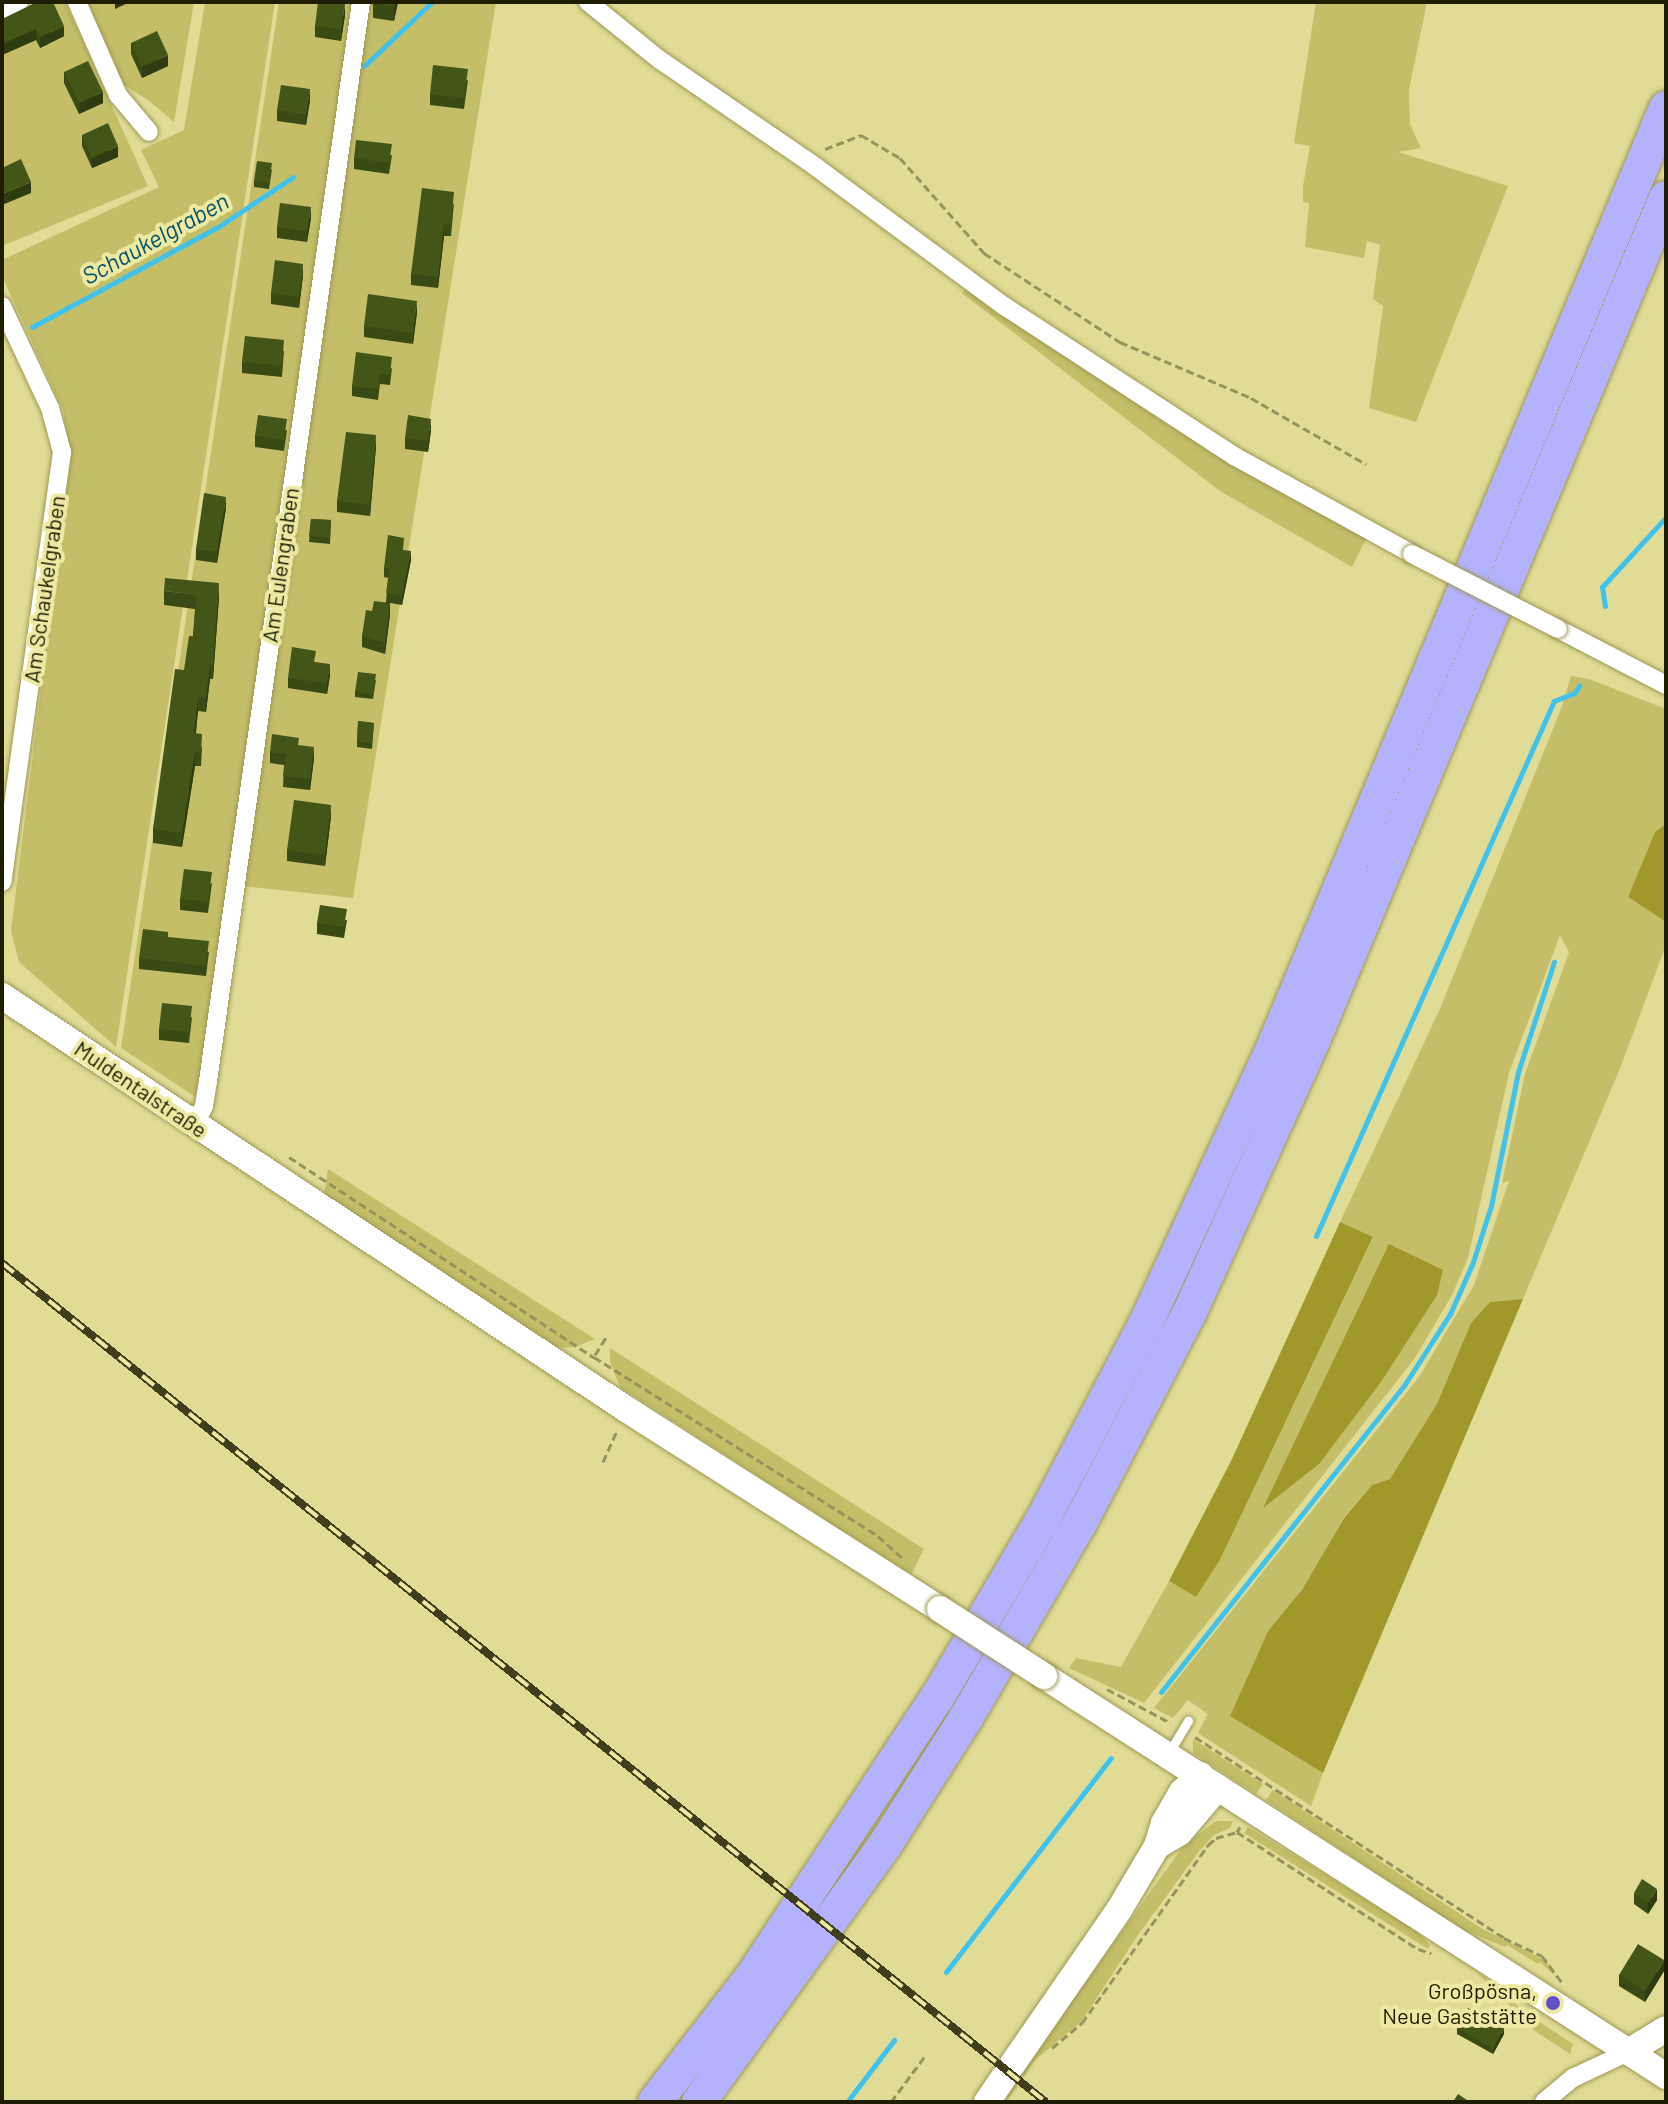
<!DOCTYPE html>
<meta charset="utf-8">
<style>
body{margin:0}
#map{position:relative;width:1668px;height:2104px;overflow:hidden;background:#e0dc96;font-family:Barlow,sans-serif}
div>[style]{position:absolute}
.green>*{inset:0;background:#c4be69}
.forest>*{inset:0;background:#a0982b}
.stream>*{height:5px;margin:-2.5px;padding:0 2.5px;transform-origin:2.5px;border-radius:2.5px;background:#41c2ed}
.path>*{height:3px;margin-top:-1.5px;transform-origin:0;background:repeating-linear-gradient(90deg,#96935d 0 8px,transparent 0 12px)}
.roads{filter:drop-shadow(0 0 2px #9d9855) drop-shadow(0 0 2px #9d9855)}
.lane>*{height:9px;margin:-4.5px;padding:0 4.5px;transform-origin:4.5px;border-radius:4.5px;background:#fff}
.street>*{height:18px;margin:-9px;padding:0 9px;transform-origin:9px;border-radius:9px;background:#fff}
.secondary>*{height:26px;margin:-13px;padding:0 13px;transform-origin:13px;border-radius:13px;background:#fff}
.highway>*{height:34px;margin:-17px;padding:0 17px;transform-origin:17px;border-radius:17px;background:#b4b2ff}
.rail>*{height:8px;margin-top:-4px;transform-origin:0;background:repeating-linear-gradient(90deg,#ede9a3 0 15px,#3f3d1b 0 30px);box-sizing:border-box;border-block:2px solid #3f3d1b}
.bridges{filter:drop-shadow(0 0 2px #9d9855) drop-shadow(0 0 2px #9d9855)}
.street-bridge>*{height:18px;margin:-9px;padding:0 9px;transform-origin:9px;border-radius:9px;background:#fff}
.secondary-bridge>*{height:26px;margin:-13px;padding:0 13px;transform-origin:13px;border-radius:13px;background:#fff}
.wall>*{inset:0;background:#3a4a15}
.shaded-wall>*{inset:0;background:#2f3c11}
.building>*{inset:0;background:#435618}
.dots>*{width:22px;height:22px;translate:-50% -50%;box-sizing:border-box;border:4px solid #ede9a3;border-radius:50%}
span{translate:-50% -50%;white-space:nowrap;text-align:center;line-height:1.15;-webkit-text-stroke:8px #ede9a3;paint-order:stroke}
.street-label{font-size:22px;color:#1e1c01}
.poi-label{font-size:22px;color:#1e1c01}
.right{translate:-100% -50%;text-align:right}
.water-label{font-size:24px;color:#065268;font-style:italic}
.frame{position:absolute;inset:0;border:4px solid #1e1c01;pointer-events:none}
</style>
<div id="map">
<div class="green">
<div style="clip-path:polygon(43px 2px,65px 2px,148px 186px,2px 246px,2px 22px)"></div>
<div style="clip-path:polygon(86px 2px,194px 2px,174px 122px,148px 100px,119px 82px)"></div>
<div style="clip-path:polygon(205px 2px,275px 2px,116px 1047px,19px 962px,11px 931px,70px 454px,63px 410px,2px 276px,2px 260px,159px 187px,141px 150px,184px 130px)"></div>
<div style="clip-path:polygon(279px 2px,353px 2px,200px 1100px,121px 1048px)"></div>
<div style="clip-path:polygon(368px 2px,496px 2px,353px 898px,242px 886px)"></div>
<div style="clip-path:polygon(1316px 2px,1427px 2px,1409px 90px,1410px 124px,1421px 148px,1398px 152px,1508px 186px,1416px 422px,1369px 408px,1383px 306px,1373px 299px,1380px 245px,1367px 241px,1364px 258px,1305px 247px,1309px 203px,1303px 202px,1303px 186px,1310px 146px,1294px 143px)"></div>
<div style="clip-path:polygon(968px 284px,1368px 535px,1352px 567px,1220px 491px,962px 293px)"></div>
<div style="clip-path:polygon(1571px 676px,1589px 679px,1666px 709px,1666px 824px,1655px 832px,1628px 897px,1666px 922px,1666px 945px,1621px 1066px,1523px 1299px,1491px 1302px,1471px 1323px,1438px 1404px,1390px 1479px,1372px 1485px,1344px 1517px,1303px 1590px,1268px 1631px,1230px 1716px,1323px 1773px,1311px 1806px,1198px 1733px,1208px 1714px,1188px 1700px,1173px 1718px,1154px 1708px,1419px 1377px,1474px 1285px,1509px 1181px,1502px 1183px,1525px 1074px,1569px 952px,1560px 935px,1509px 1073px,1468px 1258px,1452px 1295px,1415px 1358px,1144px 1703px,1069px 1668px,1076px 1658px,1121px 1667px,1169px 1581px,1196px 1597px,1220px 1560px,1373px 1238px,1340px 1222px,1439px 1011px,1561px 709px)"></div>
<div style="clip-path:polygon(328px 1169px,595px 1339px,575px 1347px,557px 1348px,324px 1194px)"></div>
<div style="clip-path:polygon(610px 1348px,924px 1549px,911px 1575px,620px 1387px,610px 1362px)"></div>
<div style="clip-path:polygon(1193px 1739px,1263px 1784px,1256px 1794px,1193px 1753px)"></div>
<div style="clip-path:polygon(1273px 1790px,1481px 1928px,1537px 1956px,1550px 1965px,1555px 1976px,1540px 1962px,1538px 1964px,1507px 1945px,1505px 1947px,1461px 1929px,1266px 1800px)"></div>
<div style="clip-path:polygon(1216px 1821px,1233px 1821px,1230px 1828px,1214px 1835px,1200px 1850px,1138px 1935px,1081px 2022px,1036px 2059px,1006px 2102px,1000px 2102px,1184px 1845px)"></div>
<div style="clip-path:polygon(1248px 1827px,1418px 1932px,1430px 1945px,1428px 1949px,1244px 1833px)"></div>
<div style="clip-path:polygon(1475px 1970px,1526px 2013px,1573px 2044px,1570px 2054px,1535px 2031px)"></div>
</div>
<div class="forest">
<div style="clip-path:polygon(1666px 824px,1666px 922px,1628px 897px,1655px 832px)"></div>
<div style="clip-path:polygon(1340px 1222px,1373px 1237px,1220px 1560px,1196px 1597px,1169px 1581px,1232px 1459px)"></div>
<div style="clip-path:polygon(1389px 1244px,1443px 1270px,1437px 1295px,1381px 1382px,1319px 1464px,1263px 1508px)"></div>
<div style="clip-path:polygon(1523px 1299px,1323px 1773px,1230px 1716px,1268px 1631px,1302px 1590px,1344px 1518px,1372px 1485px,1390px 1479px,1437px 1404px,1471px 1323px,1490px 1302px)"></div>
</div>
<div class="stream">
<div style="left:364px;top:66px;width:93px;rotate:-43.3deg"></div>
<div style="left:32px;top:327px;width:211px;rotate:-28.3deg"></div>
<div style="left:218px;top:227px;width:90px;rotate:-33.7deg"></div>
<div style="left:1605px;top:606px;width:19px;rotate:-99deg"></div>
<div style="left:1602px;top:587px;width:95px;rotate:-47.6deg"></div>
<div style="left:1316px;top:1236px;width:586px;rotate:-66.02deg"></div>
<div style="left:1554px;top:701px;width:22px;rotate:-22deg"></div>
<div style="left:1574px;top:693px;width:9px;rotate:-54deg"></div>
<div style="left:1161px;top:1692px;width:393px;rotate:-51.6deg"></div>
<div style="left:1405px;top:1384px;width:83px;rotate:-57.3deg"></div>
<div style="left:1450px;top:1314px;width:57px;rotate:-66.1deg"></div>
<div style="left:1473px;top:1262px;width:59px;rotate:-72.2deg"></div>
<div style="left:1491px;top:1206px;width:137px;rotate:-78.6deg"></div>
<div style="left:1518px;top:1072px;width:116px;rotate:-71.9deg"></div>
<div style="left:946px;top:1972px;width:270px;rotate:-52.4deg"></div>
<div style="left:847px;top:2102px;width:78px;rotate:-52.8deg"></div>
</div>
<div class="path">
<div style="left:825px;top:149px;width:39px;rotate:-21deg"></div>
<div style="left:861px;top:135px;width:45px;rotate:30.5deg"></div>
<div style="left:900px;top:158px;width:127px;rotate:48.5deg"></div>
<div style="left:984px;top:253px;width:163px;rotate:33.2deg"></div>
<div style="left:1120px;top:342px;width:142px;rotate:23.1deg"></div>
<div style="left:1251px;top:398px;width:133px;rotate:29.9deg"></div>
<div style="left:289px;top:1157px;width:365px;rotate:33.3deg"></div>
<div style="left:594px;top:1357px;width:336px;rotate:32.2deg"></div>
<div style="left:878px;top:1536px;width:36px;rotate:42deg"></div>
<div style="left:595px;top:1355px;width:22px;rotate:-58deg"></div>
<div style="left:603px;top:1462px;width:34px;rotate:-66deg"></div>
<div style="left:1107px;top:1689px;width:72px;rotate:28deg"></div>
<div style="left:1195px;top:1737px;width:369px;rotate:33deg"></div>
<div style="left:1504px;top:1938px;width:42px;rotate:25.3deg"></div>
<div style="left:1542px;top:1956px;width:34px;rotate:53deg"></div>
<div style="left:1237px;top:1832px;width:216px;rotate:32.9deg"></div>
<div style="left:1418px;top:1949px;width:14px;rotate:17deg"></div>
<div style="left:1052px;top:2048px;width:39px;rotate:-40deg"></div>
<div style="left:1082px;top:2023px;width:218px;rotate:-54.7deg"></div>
<div style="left:1208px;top:1845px;width:11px;rotate:-41deg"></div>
<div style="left:1216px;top:1838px;width:22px;rotate:-16deg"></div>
<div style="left:1237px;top:1832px;width:6px;rotate:-59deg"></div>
<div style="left:891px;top:2102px;width:57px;rotate:-53.5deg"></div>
</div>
<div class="roads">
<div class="lane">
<div style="left:1168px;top:1754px;width:39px;rotate:-59deg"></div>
</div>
<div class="street">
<div style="left:77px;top:2px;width:102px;rotate:66.2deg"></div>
<div style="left:118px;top:95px;width:48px;rotate:50deg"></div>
<div style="left:588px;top:2px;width:92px;rotate:38.9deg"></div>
<div style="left:660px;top:60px;width:189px;rotate:34.4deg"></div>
<div style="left:816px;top:167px;width:234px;rotate:36.5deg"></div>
<div style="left:1004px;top:306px;width:275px;rotate:33.1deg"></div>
<div style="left:1234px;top:456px;width:203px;rotate:28.8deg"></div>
<div style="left:2px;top:10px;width:19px;rotate:-25deg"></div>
<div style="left:2px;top:306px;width:113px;rotate:64.8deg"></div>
<div style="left:50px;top:408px;width:46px;rotate:74.7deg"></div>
<div style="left:62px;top:452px;width:434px;rotate:97.9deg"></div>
<div style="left:1558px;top:629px;width:122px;rotate:27.4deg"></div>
<div style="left:194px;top:1125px;width:21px;rotate:-62deg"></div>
<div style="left:204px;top:1106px;width:25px;rotate:-81deg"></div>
<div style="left:208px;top:1081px;width:1090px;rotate:-81.93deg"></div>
<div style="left:1544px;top:2102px;width:38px;rotate:-40deg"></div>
<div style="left:1573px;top:2078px;width:61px;rotate:-25.3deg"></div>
</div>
<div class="secondary">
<div style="left:2px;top:996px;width:748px;rotate:33.5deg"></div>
<div style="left:626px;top:1409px;width:372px;rotate:32.5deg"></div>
<div style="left:1044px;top:1676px;width:740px;rotate:32.74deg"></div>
<div style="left:1157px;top:1846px;width:26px;rotate:-31deg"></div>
<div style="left:1179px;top:1833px;width:60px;rotate:-49.7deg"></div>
<div style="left:1628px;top:2052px;width:44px;rotate:-31.2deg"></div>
<div style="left:1012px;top:2065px;width:188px;rotate:-55.4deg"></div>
<div style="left:1119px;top:1910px;width:74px;rotate:-59.3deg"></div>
<div style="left:1157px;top:1846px;width:24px;rotate:-73deg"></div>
<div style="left:1164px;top:1823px;width:36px;rotate:-60deg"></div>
<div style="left:1182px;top:1792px;width:25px;rotate:-42deg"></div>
<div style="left:987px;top:2102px;width:29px;rotate:-56deg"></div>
</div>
<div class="highway">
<div style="left:655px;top:2102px;width:158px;rotate:-52.2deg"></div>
<div style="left:752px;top:1977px;width:335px;rotate:-56.5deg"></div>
<div style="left:937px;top:1698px;width:208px;rotate:-59.4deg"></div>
<div style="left:1043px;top:1519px;width:221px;rotate:-62.3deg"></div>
<div style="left:1146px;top:1323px;width:313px;rotate:-65.2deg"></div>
<div style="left:1277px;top:1039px;width:1009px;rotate:-67.32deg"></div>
<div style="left:699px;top:2102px;width:317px;rotate:-54.1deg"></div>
<div style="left:885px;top:1845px;width:151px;rotate:-57.5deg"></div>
<div style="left:966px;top:1718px;width:226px;rotate:-59.7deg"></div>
<div style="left:1080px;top:1523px;width:236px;rotate:-62.5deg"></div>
<div style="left:1189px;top:1314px;width:298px;rotate:-65.6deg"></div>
<div style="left:1312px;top:1043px;width:916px;rotate:-67.27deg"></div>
</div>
</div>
<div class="rail">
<div style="left:2px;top:1263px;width:1339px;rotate:38.79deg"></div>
</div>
<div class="bridges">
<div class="street-bridge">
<div style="left:1412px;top:554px;width:164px;rotate:27.2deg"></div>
</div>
<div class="secondary-bridge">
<div style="left:940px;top:1609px;width:124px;rotate:32.8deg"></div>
</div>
</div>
<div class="wall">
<div style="clip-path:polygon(373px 2px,398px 2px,394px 21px,373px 18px)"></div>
<div style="clip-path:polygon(345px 15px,341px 41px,315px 37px,315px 26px)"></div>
<div style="clip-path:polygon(2px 19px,64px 36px,40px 48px,36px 40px,2px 55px)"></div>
<div style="clip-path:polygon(131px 43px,168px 66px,142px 78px,131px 54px)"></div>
<div style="clip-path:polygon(64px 72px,103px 103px,79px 114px,64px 83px)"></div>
<div style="clip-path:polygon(468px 80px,464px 109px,430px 105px,430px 94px)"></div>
<div style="clip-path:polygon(310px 100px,306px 125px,277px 121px,277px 110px)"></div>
<div style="clip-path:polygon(82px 135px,118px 157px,92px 168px,82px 146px)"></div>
<div style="clip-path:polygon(392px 155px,389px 174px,354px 169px,354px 158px)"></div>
<div style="clip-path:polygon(272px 169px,269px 189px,254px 187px,254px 181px)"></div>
<div style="clip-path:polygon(454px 203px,451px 236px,444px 236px,438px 288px,411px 285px,411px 274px)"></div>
<div style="clip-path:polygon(311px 218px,307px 242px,277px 238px,277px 227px)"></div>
<div style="clip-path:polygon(303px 275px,299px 308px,271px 304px,271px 293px)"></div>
<div style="clip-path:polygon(417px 312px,413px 344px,364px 337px,364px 326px)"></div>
<div style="clip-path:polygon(284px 351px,282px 377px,242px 373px,242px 362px)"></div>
<div style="clip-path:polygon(392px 368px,390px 385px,380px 384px,378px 400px,352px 396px,352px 386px)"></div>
<div style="clip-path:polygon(287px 430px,284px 451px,255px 447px,255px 436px)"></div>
<div style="clip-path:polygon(431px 430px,428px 452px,405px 449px,405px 438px)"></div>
<div style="clip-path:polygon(376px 446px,370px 516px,337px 512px,337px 501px)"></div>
<div style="clip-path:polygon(226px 508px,217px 563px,196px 560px,196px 549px)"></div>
<div style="clip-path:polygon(311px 519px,331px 520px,330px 544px,309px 542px)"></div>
<div style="clip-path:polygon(404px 550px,411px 560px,402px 605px,390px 603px,390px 614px,385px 654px,362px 647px,362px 636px,372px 611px,386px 602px,388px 578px,384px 577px,384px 568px)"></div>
<div style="clip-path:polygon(164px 591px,219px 597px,213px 679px,210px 679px,206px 712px,198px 711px,196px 733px,202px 748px,201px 766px,195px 766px,182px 847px,153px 843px,153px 829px,193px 636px,195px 609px,164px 605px)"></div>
<div style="clip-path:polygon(316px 662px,330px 675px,327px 694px,288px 688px,288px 678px)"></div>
<div style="clip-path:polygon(376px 680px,373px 699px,355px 697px,355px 692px)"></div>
<div style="clip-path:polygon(358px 721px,374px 723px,372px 749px,357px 747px)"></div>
<div style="clip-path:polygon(299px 745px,314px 758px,310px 790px,283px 787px,284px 765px,270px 763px,270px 752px)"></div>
<div style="clip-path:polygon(331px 816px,325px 866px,287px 861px,287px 850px)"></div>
<div style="clip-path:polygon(212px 883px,208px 913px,180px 910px,180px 899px)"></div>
<div style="clip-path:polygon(347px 920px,344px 938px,317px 934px,317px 923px)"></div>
<div style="clip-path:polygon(209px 952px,206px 976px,139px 969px,139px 958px)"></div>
<div style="clip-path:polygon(192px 1017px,189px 1043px,159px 1040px,159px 1029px)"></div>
<div style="clip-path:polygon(1634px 1893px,1657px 1900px,1648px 1914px,1634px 1904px)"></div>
<div style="clip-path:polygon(1664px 1971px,1645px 2002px,1619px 1986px,1619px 1975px)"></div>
<div style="clip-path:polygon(1457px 2028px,1504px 2034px,1493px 2054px,1457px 2034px)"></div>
</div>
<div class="shaded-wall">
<div style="clip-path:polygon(115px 2px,130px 2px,115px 9px)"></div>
<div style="clip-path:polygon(395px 2px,398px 2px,394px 21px,394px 7px)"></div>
<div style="clip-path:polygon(345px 4px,345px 15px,341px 41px,341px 30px)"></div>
<div style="clip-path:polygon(64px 26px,64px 36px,40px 48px,40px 37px)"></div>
<div style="clip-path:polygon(36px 29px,36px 40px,2px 55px,2px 44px)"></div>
<div style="clip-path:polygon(168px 55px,168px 66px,142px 78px,142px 67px)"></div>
<div style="clip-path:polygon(310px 89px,310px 100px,306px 125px,306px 115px)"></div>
<div style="clip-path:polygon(103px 92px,103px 103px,79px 114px,79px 103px)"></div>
<div style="clip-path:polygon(118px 146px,118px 157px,92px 168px,92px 158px)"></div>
<div style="clip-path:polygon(31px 182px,31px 193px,2px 205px,2px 194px)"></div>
<div style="clip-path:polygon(311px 207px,311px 218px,307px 242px,307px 231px)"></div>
<div style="clip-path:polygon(444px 225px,444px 236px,438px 288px,438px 277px)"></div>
<div style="clip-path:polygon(303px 264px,303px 275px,299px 308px,299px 297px)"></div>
<div style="clip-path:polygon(417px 301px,417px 312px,413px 344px,413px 333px)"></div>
<div style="clip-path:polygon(431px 419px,431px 430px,428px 452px,428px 441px)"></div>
<div style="clip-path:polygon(376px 435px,376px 446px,370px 516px,370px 505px)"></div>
<div style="clip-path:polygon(226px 497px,226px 508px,217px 563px,217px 552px)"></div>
<div style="clip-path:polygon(411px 551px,411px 560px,402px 605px,402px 596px)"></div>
<div style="clip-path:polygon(219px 583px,219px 597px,213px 679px,213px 665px)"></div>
<div style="clip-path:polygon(390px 603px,390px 614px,385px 654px,385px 643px)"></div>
<div style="clip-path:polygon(330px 664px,330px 675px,327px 694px,327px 683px)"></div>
<div style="clip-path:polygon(210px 665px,210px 679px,206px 712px,206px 698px)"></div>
<div style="clip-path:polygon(198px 697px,198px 711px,194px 747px,194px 733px)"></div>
<div style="clip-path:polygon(314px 747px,314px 758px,310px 790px,310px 779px)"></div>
<div style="clip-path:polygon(195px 752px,195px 766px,182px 847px,182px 833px)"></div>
<div style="clip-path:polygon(331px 805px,331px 816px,325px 866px,325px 855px)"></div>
<div style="clip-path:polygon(1657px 1889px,1657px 1900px,1648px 1914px,1648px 1903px)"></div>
<div style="clip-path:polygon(1664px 1960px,1664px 1971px,1645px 2002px,1645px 1991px)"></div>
<div style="clip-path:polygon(1504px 2028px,1504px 2034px,1493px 2054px,1493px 2049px)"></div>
</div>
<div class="building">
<div style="clip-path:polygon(37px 2px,53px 2px,64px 26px,40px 37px,36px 29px,2px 44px,2px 19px)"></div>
<div style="clip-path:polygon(318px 2px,345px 4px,341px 30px,315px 26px)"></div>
<div style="clip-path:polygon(373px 2px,395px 2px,394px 7px,373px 3px)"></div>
<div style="clip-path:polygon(157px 31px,168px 55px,142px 67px,131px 43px)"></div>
<div style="clip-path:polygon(88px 61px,103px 92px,79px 103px,64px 72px)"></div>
<div style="clip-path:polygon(433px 65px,468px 69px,464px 98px,430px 94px)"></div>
<div style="clip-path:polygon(281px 85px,310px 89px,306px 115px,277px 110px)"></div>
<div style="clip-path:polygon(108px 123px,118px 146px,92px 158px,82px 135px)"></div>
<div style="clip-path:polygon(356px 140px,392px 144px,389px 163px,354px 158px)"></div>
<div style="clip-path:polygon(21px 159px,31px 182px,2px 194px,2px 168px)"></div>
<div style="clip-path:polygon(257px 161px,272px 163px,269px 183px,254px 181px)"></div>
<div style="clip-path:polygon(422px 188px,454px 192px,451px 225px,444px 225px,438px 277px,411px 274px)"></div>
<div style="clip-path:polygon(280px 203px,311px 207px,307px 231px,277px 227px)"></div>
<div style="clip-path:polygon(275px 260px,303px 264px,299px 297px,271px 293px)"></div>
<div style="clip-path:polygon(368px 294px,417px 301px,413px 333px,364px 326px)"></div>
<div style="clip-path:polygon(245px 336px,284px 340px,282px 366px,242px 362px)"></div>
<div style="clip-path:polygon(356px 352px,392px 357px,390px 375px,380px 373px,378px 389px,352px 386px)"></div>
<div style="clip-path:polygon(258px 415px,287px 419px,284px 440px,255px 436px)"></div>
<div style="clip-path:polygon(408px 415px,431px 419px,428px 441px,405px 438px)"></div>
<div style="clip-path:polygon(346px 432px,376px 435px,370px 505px,337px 501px)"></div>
<div style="clip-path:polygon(204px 493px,226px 497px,217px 552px,196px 549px)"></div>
<div style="clip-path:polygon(311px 519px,331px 520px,330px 538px,309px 536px)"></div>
<div style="clip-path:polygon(388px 535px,404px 538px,403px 550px,411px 551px,402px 596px,386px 593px,390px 568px,384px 568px)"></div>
<div style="clip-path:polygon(165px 578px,219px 583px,213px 665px,210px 665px,206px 698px,198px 697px,194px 733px,202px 734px,201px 752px,195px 752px,182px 833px,153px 829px,175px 669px,184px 670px,189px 636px,193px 636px,197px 595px,164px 591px)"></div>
<div style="clip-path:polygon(374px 601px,390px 603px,385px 643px,362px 636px,366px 610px,372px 611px)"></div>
<div style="clip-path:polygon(292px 647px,316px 651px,314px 662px,330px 664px,327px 683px,288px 678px)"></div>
<div style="clip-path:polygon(358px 672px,376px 674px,373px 694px,355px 692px)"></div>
<div style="clip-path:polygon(358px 721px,374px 723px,372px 743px,357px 742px)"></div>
<div style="clip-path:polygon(272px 734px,299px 738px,298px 745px,314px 747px,310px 779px,283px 776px,286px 754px,270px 752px)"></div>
<div style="clip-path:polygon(294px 800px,331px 805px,325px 855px,287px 850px)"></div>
<div style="clip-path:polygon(184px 869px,212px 872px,208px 902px,180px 899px)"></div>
<div style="clip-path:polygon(320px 905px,347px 909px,344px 927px,317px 923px)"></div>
<div style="clip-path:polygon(143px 929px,168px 932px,168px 937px,209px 941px,206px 966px,139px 958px)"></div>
<div style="clip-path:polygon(162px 1003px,192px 1006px,189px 1032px,159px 1029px)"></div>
<div style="clip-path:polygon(1642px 1879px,1657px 1889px,1648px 1903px,1634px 1893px)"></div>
<div style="clip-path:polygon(1638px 1944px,1664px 1960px,1645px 1991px,1619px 1975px)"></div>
<div style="clip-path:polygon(1468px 2008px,1504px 2028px,1493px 2049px,1457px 2028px)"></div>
<div style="clip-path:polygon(1458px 2094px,1470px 2102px,1453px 2102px)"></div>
</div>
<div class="dots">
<div style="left:1553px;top:2003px;background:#6150c8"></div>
</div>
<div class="street-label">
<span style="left:280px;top:565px;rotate:-82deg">Am Eulengraben</span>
<span style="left:44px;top:589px;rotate:-82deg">Am Schaukelgraben</span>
<span style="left:141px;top:1089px;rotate:34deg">Muldentalstraße</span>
</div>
<div class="poi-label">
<span class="right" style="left:1537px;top:2003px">Großpösna,<br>Neue Gaststätte</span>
</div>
<div class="water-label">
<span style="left:155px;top:238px;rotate:-29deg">Schaukelgraben</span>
</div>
<div class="frame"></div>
</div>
